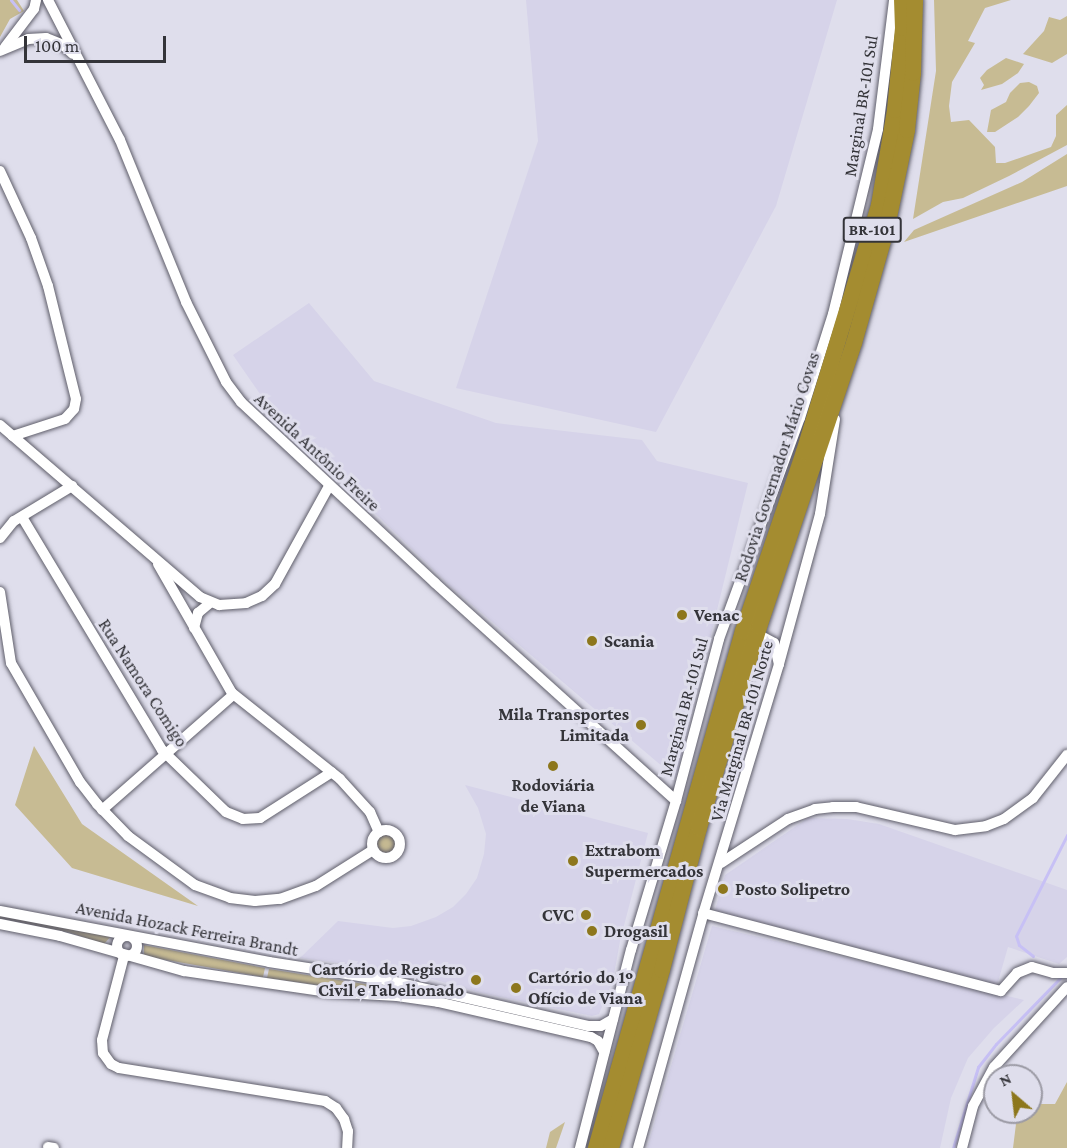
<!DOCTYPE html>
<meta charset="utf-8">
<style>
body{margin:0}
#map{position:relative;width:1067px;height:1148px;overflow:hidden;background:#dfdeec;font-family:"Crimson Pro",serif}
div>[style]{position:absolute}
.built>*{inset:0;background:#d6d3e9}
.green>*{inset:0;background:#c7bb93}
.round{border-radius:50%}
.stream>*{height:3px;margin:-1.5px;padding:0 1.5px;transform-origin:1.5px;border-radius:1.5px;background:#c7c0f5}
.roads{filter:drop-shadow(0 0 2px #5f5e6a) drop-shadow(0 0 2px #5f5e6a)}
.minor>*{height:10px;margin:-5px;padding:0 5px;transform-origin:5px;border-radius:5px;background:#fff}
.minor>.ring{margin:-5px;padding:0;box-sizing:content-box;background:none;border:10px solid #fff;border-radius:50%}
.highway>*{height:16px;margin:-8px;padding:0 8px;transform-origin:8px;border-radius:8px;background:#a48c30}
.dots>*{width:16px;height:16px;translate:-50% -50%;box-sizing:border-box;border:3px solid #dfdeec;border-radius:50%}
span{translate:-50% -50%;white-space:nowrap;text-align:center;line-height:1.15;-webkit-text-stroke:6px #dfdeec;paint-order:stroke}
.shield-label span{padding:2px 4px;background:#dfdeec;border:2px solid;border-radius:4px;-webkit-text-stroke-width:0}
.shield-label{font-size:16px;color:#343439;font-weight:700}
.street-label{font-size:18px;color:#343439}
.poi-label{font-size:18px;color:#343439;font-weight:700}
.left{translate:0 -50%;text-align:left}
.right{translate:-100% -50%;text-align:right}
.north{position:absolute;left:983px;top:1064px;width:60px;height:60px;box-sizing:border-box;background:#dfdeec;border:2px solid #9b9aa4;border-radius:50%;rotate:332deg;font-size:16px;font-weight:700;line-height:24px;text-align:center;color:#343439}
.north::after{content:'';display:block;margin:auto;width:21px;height:27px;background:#8d771c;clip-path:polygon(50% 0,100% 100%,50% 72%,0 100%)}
.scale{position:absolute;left:24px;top:36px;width:142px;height:27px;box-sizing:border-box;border:3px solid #343439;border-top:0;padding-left:8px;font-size:18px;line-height:21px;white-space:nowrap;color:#343439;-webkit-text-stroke:4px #dfdeec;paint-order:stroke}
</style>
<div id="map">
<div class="built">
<div style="clip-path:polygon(526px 0,837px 0,776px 206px,656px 432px,456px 388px,538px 141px)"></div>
<div style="clip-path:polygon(309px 303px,374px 381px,496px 423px,642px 440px,657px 461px,748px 483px,676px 778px,451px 587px,321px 461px,267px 404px,233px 355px)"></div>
<div style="clip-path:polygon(465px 785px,648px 833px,620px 941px,613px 980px,599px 1014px,592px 1016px,481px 993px,408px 972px,300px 958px,338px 921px,393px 928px,411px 926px,436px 917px,453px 907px,466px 894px,477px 878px,484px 854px,486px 834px,478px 808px)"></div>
<div style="clip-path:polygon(808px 818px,847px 819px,879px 824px,1067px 890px,1067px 957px,1059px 964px,1008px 947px,998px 982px,992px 985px,714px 914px,725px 875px)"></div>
<div style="clip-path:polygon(712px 926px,1024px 1000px,994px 1028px,968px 1058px,951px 1098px,940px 1148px,647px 1148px)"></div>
</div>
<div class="green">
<div style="clip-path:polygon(0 0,17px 0,24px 11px,10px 19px,0 37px)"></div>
<div style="clip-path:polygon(934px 0,1011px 0,985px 8px,968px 41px,975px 43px,952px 82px,949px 106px,951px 122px,969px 120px,995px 147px,996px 163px,1005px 163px,1051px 147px,1056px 136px,1056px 115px,1067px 105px,1067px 145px,1009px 176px,963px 198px,943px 202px,913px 219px,936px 71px)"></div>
<div style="clip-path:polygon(1067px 16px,1067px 54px,1052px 63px,1023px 54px,1044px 31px,1049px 17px,1060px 20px)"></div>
<div style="clip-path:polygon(1006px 58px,1024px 64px,1018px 73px,1002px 84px,981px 90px,984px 85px,980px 78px,987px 70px)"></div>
<div style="clip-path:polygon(1029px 82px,1037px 86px,1039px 93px,1029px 106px,1018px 117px,995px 132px,987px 132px,991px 110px,1006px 102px,1010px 93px,1020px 83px)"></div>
<div style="clip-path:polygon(1067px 154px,1067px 186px,904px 242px,914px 230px,1022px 182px)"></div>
<div style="clip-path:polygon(34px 746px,82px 824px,198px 906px,72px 868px,15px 805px)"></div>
<div class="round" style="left:377px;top:835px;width:18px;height:18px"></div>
<div style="clip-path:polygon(0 914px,112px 935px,104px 944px,68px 932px,0 918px)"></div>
<div style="clip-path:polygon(144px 945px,265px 968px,263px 977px,144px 956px)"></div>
<div style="clip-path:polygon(269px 969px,390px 988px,346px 989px,267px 978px)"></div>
<div style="clip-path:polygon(1067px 1082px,1067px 1148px,1013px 1148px,1016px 1124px,1022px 1113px,1031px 1112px,1031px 1108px,1038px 1104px,1055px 1104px)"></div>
<div style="clip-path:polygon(565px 1122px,556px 1148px,546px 1148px,550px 1132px)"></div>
</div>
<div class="stream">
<div style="left:11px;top:0;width:13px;rotate:51deg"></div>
<div style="left:1033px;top:956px;width:18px;rotate:-142deg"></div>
<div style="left:1019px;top:945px;width:9px;rotate:-108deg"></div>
<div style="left:1016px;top:936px;width:113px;rotate:-63.2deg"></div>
<div style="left:953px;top:1148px;width:85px;rotate:-72.8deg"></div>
<div style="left:978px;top:1067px;width:29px;rotate:-52deg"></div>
<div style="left:996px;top:1044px;width:93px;rotate:-45.9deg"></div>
</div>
<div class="roads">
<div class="minor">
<div style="left:48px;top:0;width:157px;rotate:62.8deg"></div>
<div style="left:120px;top:140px;width:175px;rotate:67.8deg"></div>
<div style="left:186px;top:302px;width:89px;rotate:63.4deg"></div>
<div style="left:226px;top:382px;width:25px;rotate:53deg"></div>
<div style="left:241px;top:402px;width:265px;rotate:43deg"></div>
<div style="left:435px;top:583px;width:325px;rotate:42.1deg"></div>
<div style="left:5px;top:47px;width:48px;rotate:-52.7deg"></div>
<div style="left:34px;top:9px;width:9px;rotate:-77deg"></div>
<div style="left:0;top:51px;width:30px;rotate:-23deg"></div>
<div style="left:28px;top:39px;width:18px;rotate:-3deg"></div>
<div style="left:46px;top:38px;width:18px;rotate:22deg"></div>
<div style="left:63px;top:45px;width:13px;rotate:42deg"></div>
<div style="left:0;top:171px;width:74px;rotate:65.2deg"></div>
<div style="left:31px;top:238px;width:51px;rotate:70.5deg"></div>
<div style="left:48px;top:286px;width:116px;rotate:76.1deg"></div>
<div style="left:76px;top:399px;width:10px;rotate:101deg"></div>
<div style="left:74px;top:409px;width:13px;rotate:132deg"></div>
<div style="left:65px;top:419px;width:55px;rotate:161.9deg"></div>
<div style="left:0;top:425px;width:264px;rotate:40.7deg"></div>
<div style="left:200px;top:597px;width:21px;rotate:23deg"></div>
<div style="left:219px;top:605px;width:27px;rotate:-4deg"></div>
<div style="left:246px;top:603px;width:17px;rotate:-24deg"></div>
<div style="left:262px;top:596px;width:18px;rotate:-43deg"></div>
<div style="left:275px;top:584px;width:112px;rotate:-61.1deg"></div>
<div style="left:22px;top:517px;width:272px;rotate:59deg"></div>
<div style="left:162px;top:750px;width:89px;rotate:44.1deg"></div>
<div style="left:226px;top:812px;width:18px;rotate:22deg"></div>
<div style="left:243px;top:819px;width:17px;rotate:-3deg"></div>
<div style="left:260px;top:818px;width:85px;rotate:-32.6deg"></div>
<div style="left:0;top:538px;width:22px;rotate:-51deg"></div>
<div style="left:14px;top:521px;width:68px;rotate:-31.1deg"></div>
<div style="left:158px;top:564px;width:149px;rotate:60.2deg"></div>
<div style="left:232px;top:693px;width:138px;rotate:38.5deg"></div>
<div style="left:340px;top:779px;width:45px;rotate:47.7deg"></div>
<div style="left:370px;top:812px;width:22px;rotate:66deg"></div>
<div style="left:0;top:592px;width:72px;rotate:81.2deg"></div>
<div style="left:11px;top:663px;width:138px;rotate:59.9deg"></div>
<div style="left:80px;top:782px;width:28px;rotate:52deg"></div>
<div style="left:97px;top:804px;width:45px;rotate:45.9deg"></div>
<div style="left:128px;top:836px;width:83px;rotate:36.2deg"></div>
<div style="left:195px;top:885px;width:37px;rotate:20deg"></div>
<div style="left:230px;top:898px;width:25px;rotate:7deg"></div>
<div style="left:255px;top:901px;width:25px;rotate:-5deg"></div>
<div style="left:280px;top:899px;width:38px;rotate:-20deg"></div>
<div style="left:316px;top:886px;width:67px;rotate:-32.3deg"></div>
<div style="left:194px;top:628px;width:16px;rotate:-75deg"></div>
<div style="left:198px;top:613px;width:16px;rotate:-40deg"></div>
<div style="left:759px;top:635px;width:17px;rotate:28deg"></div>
<div style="left:774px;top:643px;width:22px;rotate:77deg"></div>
<div style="left:102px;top:810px;width:174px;rotate:-41.3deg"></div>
<div class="ring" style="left:372px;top:830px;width:18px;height:18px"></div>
<div style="left:721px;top:863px;width:80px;rotate:-33.3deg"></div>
<div style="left:788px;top:819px;width:29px;rotate:-20deg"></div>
<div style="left:815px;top:809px;width:18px;rotate:-6deg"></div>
<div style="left:833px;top:807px;width:23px"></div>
<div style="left:856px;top:807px;width:102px;rotate:13.1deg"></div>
<div style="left:955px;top:830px;width:31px;rotate:-7deg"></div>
<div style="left:986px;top:826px;width:19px;rotate:-21deg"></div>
<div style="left:1004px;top:819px;width:36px;rotate:-36deg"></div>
<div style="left:1033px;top:798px;width:55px;rotate:-51.7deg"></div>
<div style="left:0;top:911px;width:274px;rotate:10.7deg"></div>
<div style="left:269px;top:962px;width:124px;rotate:8.8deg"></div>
<div style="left:392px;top:981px;width:201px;rotate:12.9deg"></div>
<div style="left:588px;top:1026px;width:13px"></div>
<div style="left:601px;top:1026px;width:14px;rotate:-30deg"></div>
<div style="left:703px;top:913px;width:308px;rotate:14.7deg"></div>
<div style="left:1001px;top:991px;width:24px;rotate:-48deg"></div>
<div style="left:1017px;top:973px;width:16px;rotate:-22deg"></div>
<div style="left:1032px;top:967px;width:22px;rotate:16deg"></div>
<div style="left:1053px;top:973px;width:14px"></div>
<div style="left:0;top:924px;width:61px;rotate:11.3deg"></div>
<div style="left:60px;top:936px;width:129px;rotate:15.8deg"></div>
<div style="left:184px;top:971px;width:146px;rotate:8.3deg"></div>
<div style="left:328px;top:992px;width:69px;rotate:3.3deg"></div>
<div style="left:397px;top:996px;width:41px;rotate:8.3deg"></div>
<div style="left:438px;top:1002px;width:157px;rotate:12.9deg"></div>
<div style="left:591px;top:1037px;width:8px;rotate:30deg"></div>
<div style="left:598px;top:1041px;width:13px;rotate:61deg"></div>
<div class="ring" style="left:117px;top:936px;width:10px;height:10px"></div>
<div style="left:124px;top:956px;width:87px;rotate:104.7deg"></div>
<div style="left:102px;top:1040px;width:13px;rotate:86deg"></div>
<div style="left:103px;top:1053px;width:14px;rotate:54deg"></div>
<div style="left:111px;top:1064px;width:9px;rotate:27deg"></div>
<div style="left:119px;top:1068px;width:209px;rotate:9.1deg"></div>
<div style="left:325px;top:1101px;width:13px;rotate:32deg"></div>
<div style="left:336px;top:1108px;width:14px;rotate:54deg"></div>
<div style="left:344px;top:1119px;width:13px;rotate:72deg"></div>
<div style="left:348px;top:1131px;width:17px;rotate:93deg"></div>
<div style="left:48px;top:1147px;width:6px;rotate:9deg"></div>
<div style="left:580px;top:1148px;width:204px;rotate:-75.6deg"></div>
<div style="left:631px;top:950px;width:156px;rotate:-73.2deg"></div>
<div style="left:676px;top:801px;width:168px;rotate:-75.1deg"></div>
<div style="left:719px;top:639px;width:235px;rotate:-69.9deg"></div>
<div style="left:800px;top:418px;width:109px;rotate:-72.4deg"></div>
<div style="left:833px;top:314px;width:190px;rotate:-76.3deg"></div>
<div style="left:878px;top:129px;width:130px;rotate:-82.9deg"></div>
<div style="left:638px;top:1148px;width:246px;rotate:-74.4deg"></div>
<div style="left:704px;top:911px;width:258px;rotate:-73.1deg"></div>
<div style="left:779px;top:664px;width:156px;rotate:-74.7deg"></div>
<div style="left:820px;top:514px;width:96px;rotate:-81deg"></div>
<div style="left:962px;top:1148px;width:43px;rotate:-75.3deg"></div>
<div style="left:973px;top:1106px;width:44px;rotate:-61.7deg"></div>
<div style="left:994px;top:1067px;width:108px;rotate:-47.6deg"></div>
</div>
<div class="highway">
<div style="left:596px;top:1148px;width:537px;rotate:-74.13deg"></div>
<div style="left:743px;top:631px;width:189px;rotate:-71.2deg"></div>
<div style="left:804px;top:452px;width:258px;rotate:-73.1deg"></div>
<div style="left:879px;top:205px;width:96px;rotate:-80.4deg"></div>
<div style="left:895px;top:110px;width:82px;rotate:-84.4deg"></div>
<div style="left:903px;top:28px;width:28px;rotate:-92deg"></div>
<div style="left:611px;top:1148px;width:185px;rotate:-74deg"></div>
<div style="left:662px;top:970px;width:147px;rotate:-75.4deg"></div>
<div style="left:699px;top:828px;width:210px;rotate:-73.4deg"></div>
<div style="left:759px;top:627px;width:299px;rotate:-71.5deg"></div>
<div style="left:854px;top:343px;width:121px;rotate:-74.1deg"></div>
<div style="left:887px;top:227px;width:99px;rotate:-78.3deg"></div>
<div style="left:907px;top:130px;width:57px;rotate:-84deg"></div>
<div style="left:913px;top:73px;width:73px;rotate:-88.4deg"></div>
</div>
</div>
<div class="dots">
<div style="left:682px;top:615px;background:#8d771c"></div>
<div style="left:592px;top:641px;background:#8d771c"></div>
<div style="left:641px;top:725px;background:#8d771c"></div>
<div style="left:553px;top:766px;background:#8d771c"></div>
<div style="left:573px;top:861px;background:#8d771c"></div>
<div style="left:723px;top:889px;background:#8d771c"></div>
<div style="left:586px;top:915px;background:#8d771c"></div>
<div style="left:592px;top:931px;background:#8d771c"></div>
<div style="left:476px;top:980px;background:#8d771c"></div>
<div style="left:516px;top:988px;background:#8d771c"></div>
</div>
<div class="shield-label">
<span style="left:872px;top:230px">BR-101</span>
</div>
<div class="street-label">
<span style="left:861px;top:106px;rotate:-81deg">Marginal BR-101 Sul</span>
<span style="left:317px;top:452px;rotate:43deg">Avenida Antônio Freire</span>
<span style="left:777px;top:467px;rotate:-72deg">Rodovia Governador Mário Covas</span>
<span style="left:143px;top:683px;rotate:57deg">Rua Namora Comigo</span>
<span style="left:684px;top:707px;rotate:-75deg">Marginal BR-101 Sul</span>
<span style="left:742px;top:731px;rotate:-74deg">Via Marginal BR-101 Norte</span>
<span style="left:187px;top:929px;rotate:11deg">Avenida Hozack Ferreira Brandt</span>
</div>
<div class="poi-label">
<span class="left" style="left:694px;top:615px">Venac</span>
<span class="left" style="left:604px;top:641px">Scania</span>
<span class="right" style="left:629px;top:725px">Mila Transportes<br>Limitada</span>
<span style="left:553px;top:796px">Rodoviária<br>de Viana</span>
<span class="left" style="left:585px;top:861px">Extrabom<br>Supermercados</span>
<span class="left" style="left:735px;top:889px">Posto Solipetro</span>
<span class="right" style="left:574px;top:915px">CVC</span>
<span class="left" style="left:604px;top:931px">Drogasil</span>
<span class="right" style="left:464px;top:980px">Cartório de Registro<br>Civil e Tabelionado</span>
<span class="left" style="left:528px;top:988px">Cartório do 1º<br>Ofício de Viana</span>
</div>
<div class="north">N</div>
<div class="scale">100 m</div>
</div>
